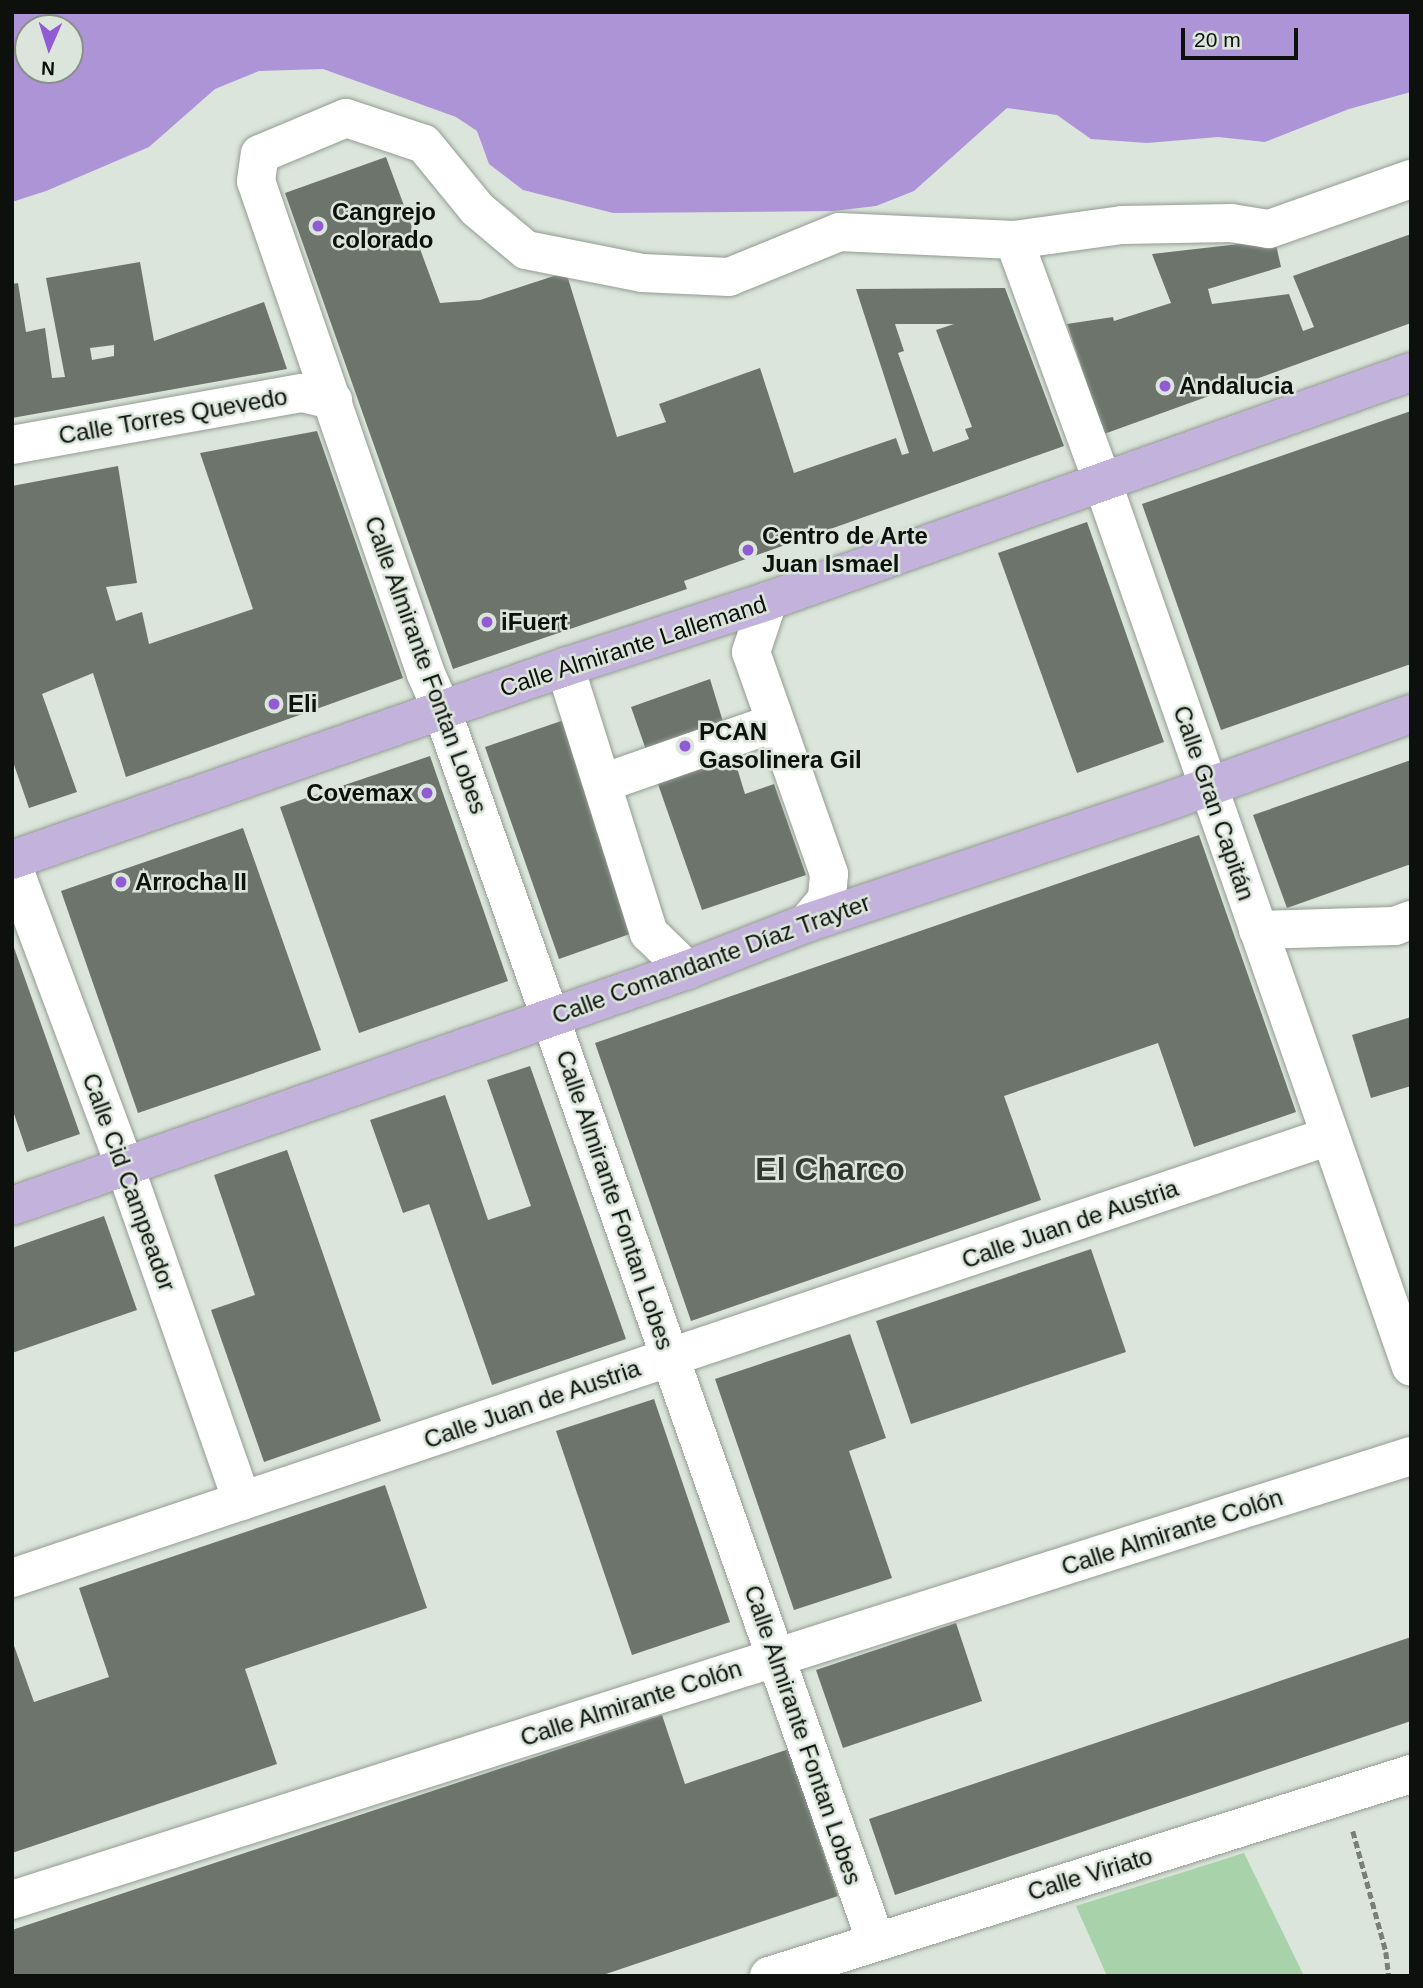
<!DOCTYPE html>
<meta charset="utf-8">
<style>
body{margin:0}
#map{position:relative;width:1423px;height:1988px;overflow:hidden;background:#dbe5db;font-family:Arial,sans-serif}
div>[style]{position:absolute}
.green>*{inset:0;background:#a8d2a9}
.water>*{inset:0;background:#ad94d7}
.building>*{inset:0;background:#6c746c}
.path>*{height:4.5px;margin-top:-2.25px;transform-origin:0;background:repeating-linear-gradient(90deg,#787e78 0 7px,transparent 0 10.5px)}
.roads{filter:drop-shadow(0 0 2px #939b93) drop-shadow(0 0 2px #939b93)}
.minor>*{height:38px;margin:-19px;padding:0 19px;transform-origin:19px;border-radius:19px;background:#fff}
.major>*{height:38px;margin:-19px;padding:0 19px;transform-origin:19px;border-radius:19px;background:#c3b3dc}
.dots>*{width:19px;height:19px;translate:-50% -50%;box-sizing:border-box;border:4px solid #dbe5db;border-radius:50%}
span{translate:-50% -50%;white-space:nowrap;text-align:center;line-height:1.15;-webkit-text-stroke:5px #dbe5db;paint-order:stroke}
.poi-label{font-size:24px;color:#0d100d;font-weight:700}
.left{translate:0 -50%;text-align:left}
.right{translate:-100% -50%;text-align:right}
.street-label{font-size:24px;color:#0d100d}
.district-label{font-size:32px;color:#303730;font-weight:700}
.frame{position:absolute;inset:0;border:14px solid #0d100d;pointer-events:none}
.north{position:absolute;left:14px;top:14px;width:70px;height:70px;box-sizing:border-box;background:#dbe5db;border:2px solid #899089;border-radius:50%;rotate:183deg;font-size:19px;font-weight:700;line-height:28px;text-align:center;color:#0d100d}
.north::after{content:'';display:block;margin:auto;width:24px;height:32px;background:#905bd3;clip-path:polygon(50% 0,100% 100%,50% 72%,0 100%)}
.scale{position:absolute;left:1181px;top:28px;width:117px;height:32px;box-sizing:border-box;border:4px solid #0d100d;border-top:0;padding-left:9px;font-size:21px;line-height:24px;white-space:nowrap;color:#0d100d;-webkit-text-stroke:5px #dbe5db;paint-order:stroke}
</style>
<div id="map">
<div class="green">
<div style="clip-path:polygon(1244px 1853px,1304px 1976px,1107px 1976px,1076px 1906px)"></div>
</div>
<div class="water">
<div style="clip-path:polygon(evenodd,12px 12px,1411px 12px,1411px 92px,1349px 109px,1265px 142px,1218px 137px,1147px 143px,1091px 139px,1057px 115px,1007px 108px,914px 191px,876px 206px,834px 211px,613px 213px,523px 190px,489px 164px,477px 131px,456px 117px,323px 69px,259px 71px,215px 89px,149px 147px,46px 191px,12px 202px,12px 12px,28px 28px,70px 28px,70px 70px,28px 70px,28px 28px)"></div>
</div>
<div class="building">
<div style="clip-path:polygon(evenodd,386px 157px,440px 303px,480px 300px,566px 272px,617px 437px,666px 422px,659px 404px,760px 368px,794px 473px,896px 438px,902px 455px,909px 453px,856px 289px,1005px 288px,1064px 446px,684px 581px,687px 589px,453px 669px,285px 193px,386px 157px,895px 324px,954px 324px,936px 330px,972px 427px,965px 429px,969px 439px,933px 452px,898px 353px,904px 351px,895px 324px)"></div>
<div style="clip-path:polygon(1411px 234px,1411px 323px,1104px 434px,1067px 324px,1113px 317px,1114px 321px,1171px 303px,1152px 254px,1275px 240px,1281px 267px,1208px 289px,1212px 304px,1289px 294px,1303px 331px,1314px 327px,1293px 276px)"></div>
<div style="clip-path:polygon(evenodd,140px 262px,154px 341px,264px 302px,287px 369px,12px 418px,12px 284px,18px 283px,26px 332px,45px 328px,52px 378px,65px 377px,46px 278px,140px 262px,114px 345px,114px 356px,92px 360px,90px 348px,114px 345px)"></div>
<div style="clip-path:polygon(1411px 411px,1411px 664px,1221px 730px,1142px 504px)"></div>
<div style="clip-path:polygon(317px 431px,403px 678px,126px 777px,93px 673px,42px 694px,77px 792px,29px 808px,12px 759px,12px 486px,118px 466px,137px 583px,106px 587px,116px 621px,142px 612px,149px 644px,253px 609px,200px 453px)"></div>
<div style="clip-path:polygon(1087px 522px,1164px 742px,1077px 773px,998px 553px)"></div>
<div style="clip-path:polygon(710px 679px,745px 794px,774px 784px,806px 875px,702px 910px,631px 707px)"></div>
<div style="clip-path:polygon(570px 718px,644px 929px,559px 959px,485px 747px)"></div>
<div style="clip-path:polygon(430px 756px,508px 981px,359px 1033px,280px 807px)"></div>
<div style="clip-path:polygon(1411px 760px,1411px 864px,1287px 908px,1253px 815px)"></div>
<div style="clip-path:polygon(243px 828px,321px 1050px,138px 1113px,61px 891px)"></div>
<div style="clip-path:polygon(1199px 835px,1296px 1112px,1194px 1147px,1158px 1043px,1004px 1096px,1041px 1200px,691px 1321px,595px 1043px)"></div>
<div style="clip-path:polygon(12px 942px,80px 1134px,27px 1152px,12px 1108px)"></div>
<div style="clip-path:polygon(1411px 1017px,1411px 1086px,1371px 1098px,1352px 1035px)"></div>
<div style="clip-path:polygon(530px 1066px,626px 1339px,492px 1385px,429px 1204px,403px 1213px,370px 1120px,445px 1095px,488px 1220px,531px 1206px,487px 1080px)"></div>
<div style="clip-path:polygon(287px 1150px,381px 1421px,264px 1462px,211px 1310px,255px 1295px,214px 1175px)"></div>
<div style="clip-path:polygon(104px 1216px,137px 1310px,12px 1353px,12px 1248px)"></div>
<div style="clip-path:polygon(1091px 1249px,1126px 1352px,911px 1424px,876px 1321px)"></div>
<div style="clip-path:polygon(850px 1334px,886px 1438px,849px 1451px,892px 1578px,794px 1610px,715px 1379px)"></div>
<div style="clip-path:polygon(654px 1399px,730px 1622px,632px 1655px,556px 1431px)"></div>
<div style="clip-path:polygon(385px 1485px,427px 1608px,245px 1669px,277px 1764px,12px 1853px,12px 1640px,34px 1702px,109px 1677px,79px 1588px)"></div>
<div style="clip-path:polygon(956px 1623px,982px 1701px,843px 1748px,816px 1670px)"></div>
<div style="clip-path:polygon(1411px 1637px,1411px 1721px,895px 1895px,869px 1819px)"></div>
<div style="clip-path:polygon(662px 1715px,685px 1784px,789px 1749px,838px 1896px,600px 1976px,12px 1976px,12px 1930px)"></div>
</div>
<div class="path">
<div style="left:1353px;top:1831px;width:125px;rotate:74.7deg"></div>
<div style="left:1386px;top:1952px;width:24px;rotate:83deg"></div>
</div>
<div class="roads">
<div class="minor">
<div style="left:1014px;top:240px;width:257px;rotate:69.9deg"></div>
<div style="left:1102px;top:481px;width:938px;rotate:70.77deg"></div>
<div style="left:12px;top:445px;width:295px;rotate:-10.2deg"></div>
<div style="left:302px;top:393px;width:32px;rotate:13deg"></div>
<div style="left:768px;top:601px;width:54px;rotate:108.4deg"></div>
<div style="left:751px;top:652px;width:235px;rotate:70.6deg"></div>
<div style="left:829px;top:874px;width:25px;rotate:95deg"></div>
<div style="left:827px;top:899px;width:31px;rotate:130deg"></div>
<div style="left:565px;top:667px;width:279px;rotate:72.5deg"></div>
<div style="left:649px;top:933px;width:53px;rotate:44.2deg"></div>
<div style="left:603px;top:783px;width:181px;rotate:-19.3deg"></div>
<div style="left:12px;top:864px;width:323px;rotate:69.5deg"></div>
<div style="left:125px;top:1167px;width:354px;rotate:70.7deg"></div>
<div style="left:1258px;top:930px;width:137px;rotate:-1.7deg"></div>
<div style="left:1395px;top:926px;width:17px;rotate:-21deg"></div>
<div style="left:12px;top:1578px;width:1390px;rotate:-18.54deg"></div>
<div style="left:12px;top:1900px;width:1468px;rotate:-17.61deg"></div>
<div style="left:876px;top:1942px;width:1306px;rotate:-109.41deg"></div>
<div style="left:442px;top:710px;width:39px;rotate:-114deg"></div>
<div style="left:426px;top:674px;width:521px;rotate:-109.03deg"></div>
<div style="left:256px;top:181px;width:27px;rotate:-82deg"></div>
<div style="left:260px;top:154px;width:93px;rotate:-22.7deg"></div>
<div style="left:346px;top:118px;width:82px;rotate:18.4deg"></div>
<div style="left:424px;top:144px;width:84px;rotate:50.8deg"></div>
<div style="left:477px;top:209px;width:64px;rotate:39.9deg"></div>
<div style="left:526px;top:250px;width:118px;rotate:11.2deg"></div>
<div style="left:642px;top:273px;width:87px;rotate:2.6deg"></div>
<div style="left:729px;top:277px;width:119px;rotate:-22.2deg"></div>
<div style="left:839px;top:232px;width:175px;rotate:2.6deg"></div>
<div style="left:1014px;top:240px;width:109px;rotate:-7.9deg"></div>
<div style="left:1122px;top:225px;width:109px;rotate:-1.1deg"></div>
<div style="left:1231px;top:223px;width:38px;rotate:9deg"></div>
<div style="left:1269px;top:229px;width:151px;rotate:-19.4deg"></div>
<div style="left:769px;top:1976px;width:673px;rotate:-17.47deg"></div>
</div>
<div class="major">
<div style="left:12px;top:860px;width:586px;rotate:-19.24deg"></div>
<div style="left:565px;top:667px;width:213px;rotate:-18deg"></div>
<div style="left:768px;top:601px;width:683px;rotate:-19.6deg"></div>
<div style="left:12px;top:1206px;width:715px;rotate:-19.27deg"></div>
<div style="left:687px;top:970px;width:129px;rotate:-21.4deg"></div>
<div style="left:807px;top:923px;width:370px;rotate:-18.6deg"></div>
<div style="left:1158px;top:805px;width:269px;rotate:-19.8deg"></div>
</div>
</div>
<div class="dots">
<div style="left:318px;top:226px;background:#905bd3"></div>
<div style="left:1165px;top:386px;background:#905bd3"></div>
<div style="left:748px;top:550px;background:#905bd3"></div>
<div style="left:487px;top:622px;background:#905bd3"></div>
<div style="left:274px;top:704px;background:#905bd3"></div>
<div style="left:685px;top:746px;background:#905bd3"></div>
<div style="left:427px;top:793px;background:#905bd3"></div>
<div style="left:121px;top:882px;background:#905bd3"></div>
</div>
<div class="poi-label">
<span class="left" style="left:332px;top:226px">Cangrejo<br>colorado</span>
<span class="left" style="left:1179px;top:386px">Andalucia</span>
<span class="left" style="left:762px;top:550px">Centro de Arte<br>Juan Ismael</span>
<span class="left" style="left:501px;top:622px">iFuert</span>
<span class="left" style="left:288px;top:704px">Eli</span>
<span class="left" style="left:699px;top:746px">PCAN<br>Gasolinera Gil</span>
<span class="right" style="left:413px;top:793px">Covemax</span>
<span class="left" style="left:135px;top:882px">Arrocha II</span>
</div>
<div class="street-label">
<span style="left:173px;top:416px;rotate:-10deg">Calle Torres Quevedo</span>
<span style="left:633px;top:646px;rotate:-18deg">Calle Almirante Lallemand</span>
<span style="left:426px;top:665px;rotate:70deg">Calle Almirante Fontan Lobes</span>
<span style="left:1214px;top:803px;rotate:71deg">Calle Gran Capitán</span>
<span style="left:711px;top:959px;rotate:-20deg">Calle Comandante Díaz Trayter</span>
<span style="left:129px;top:1182px;rotate:70deg">Calle Cid Campeador</span>
<span style="left:615px;top:1200px;rotate:71deg">Calle Almirante Fontan Lobes</span>
<span style="left:1070px;top:1224px;rotate:-19deg">Calle Juan de Austria</span>
<span style="left:532px;top:1404px;rotate:-19deg">Calle Juan de Austria</span>
<span style="left:1172px;top:1532px;rotate:-18deg">Calle Almirante Colón</span>
<span style="left:631px;top:1703px;rotate:-18deg">Calle Almirante Colón</span>
<span style="left:803px;top:1735px;rotate:71deg">Calle Almirante Fontan Lobes</span>
<span style="left:1090px;top:1874px;rotate:-17deg">Calle Viriato</span>
</div>
<div class="district-label">
<span style="left:830px;top:1169px">El Charco</span>
</div>
<div class="frame"></div>
<div class="north">N</div>
<div class="scale">20 m</div>
</div>
